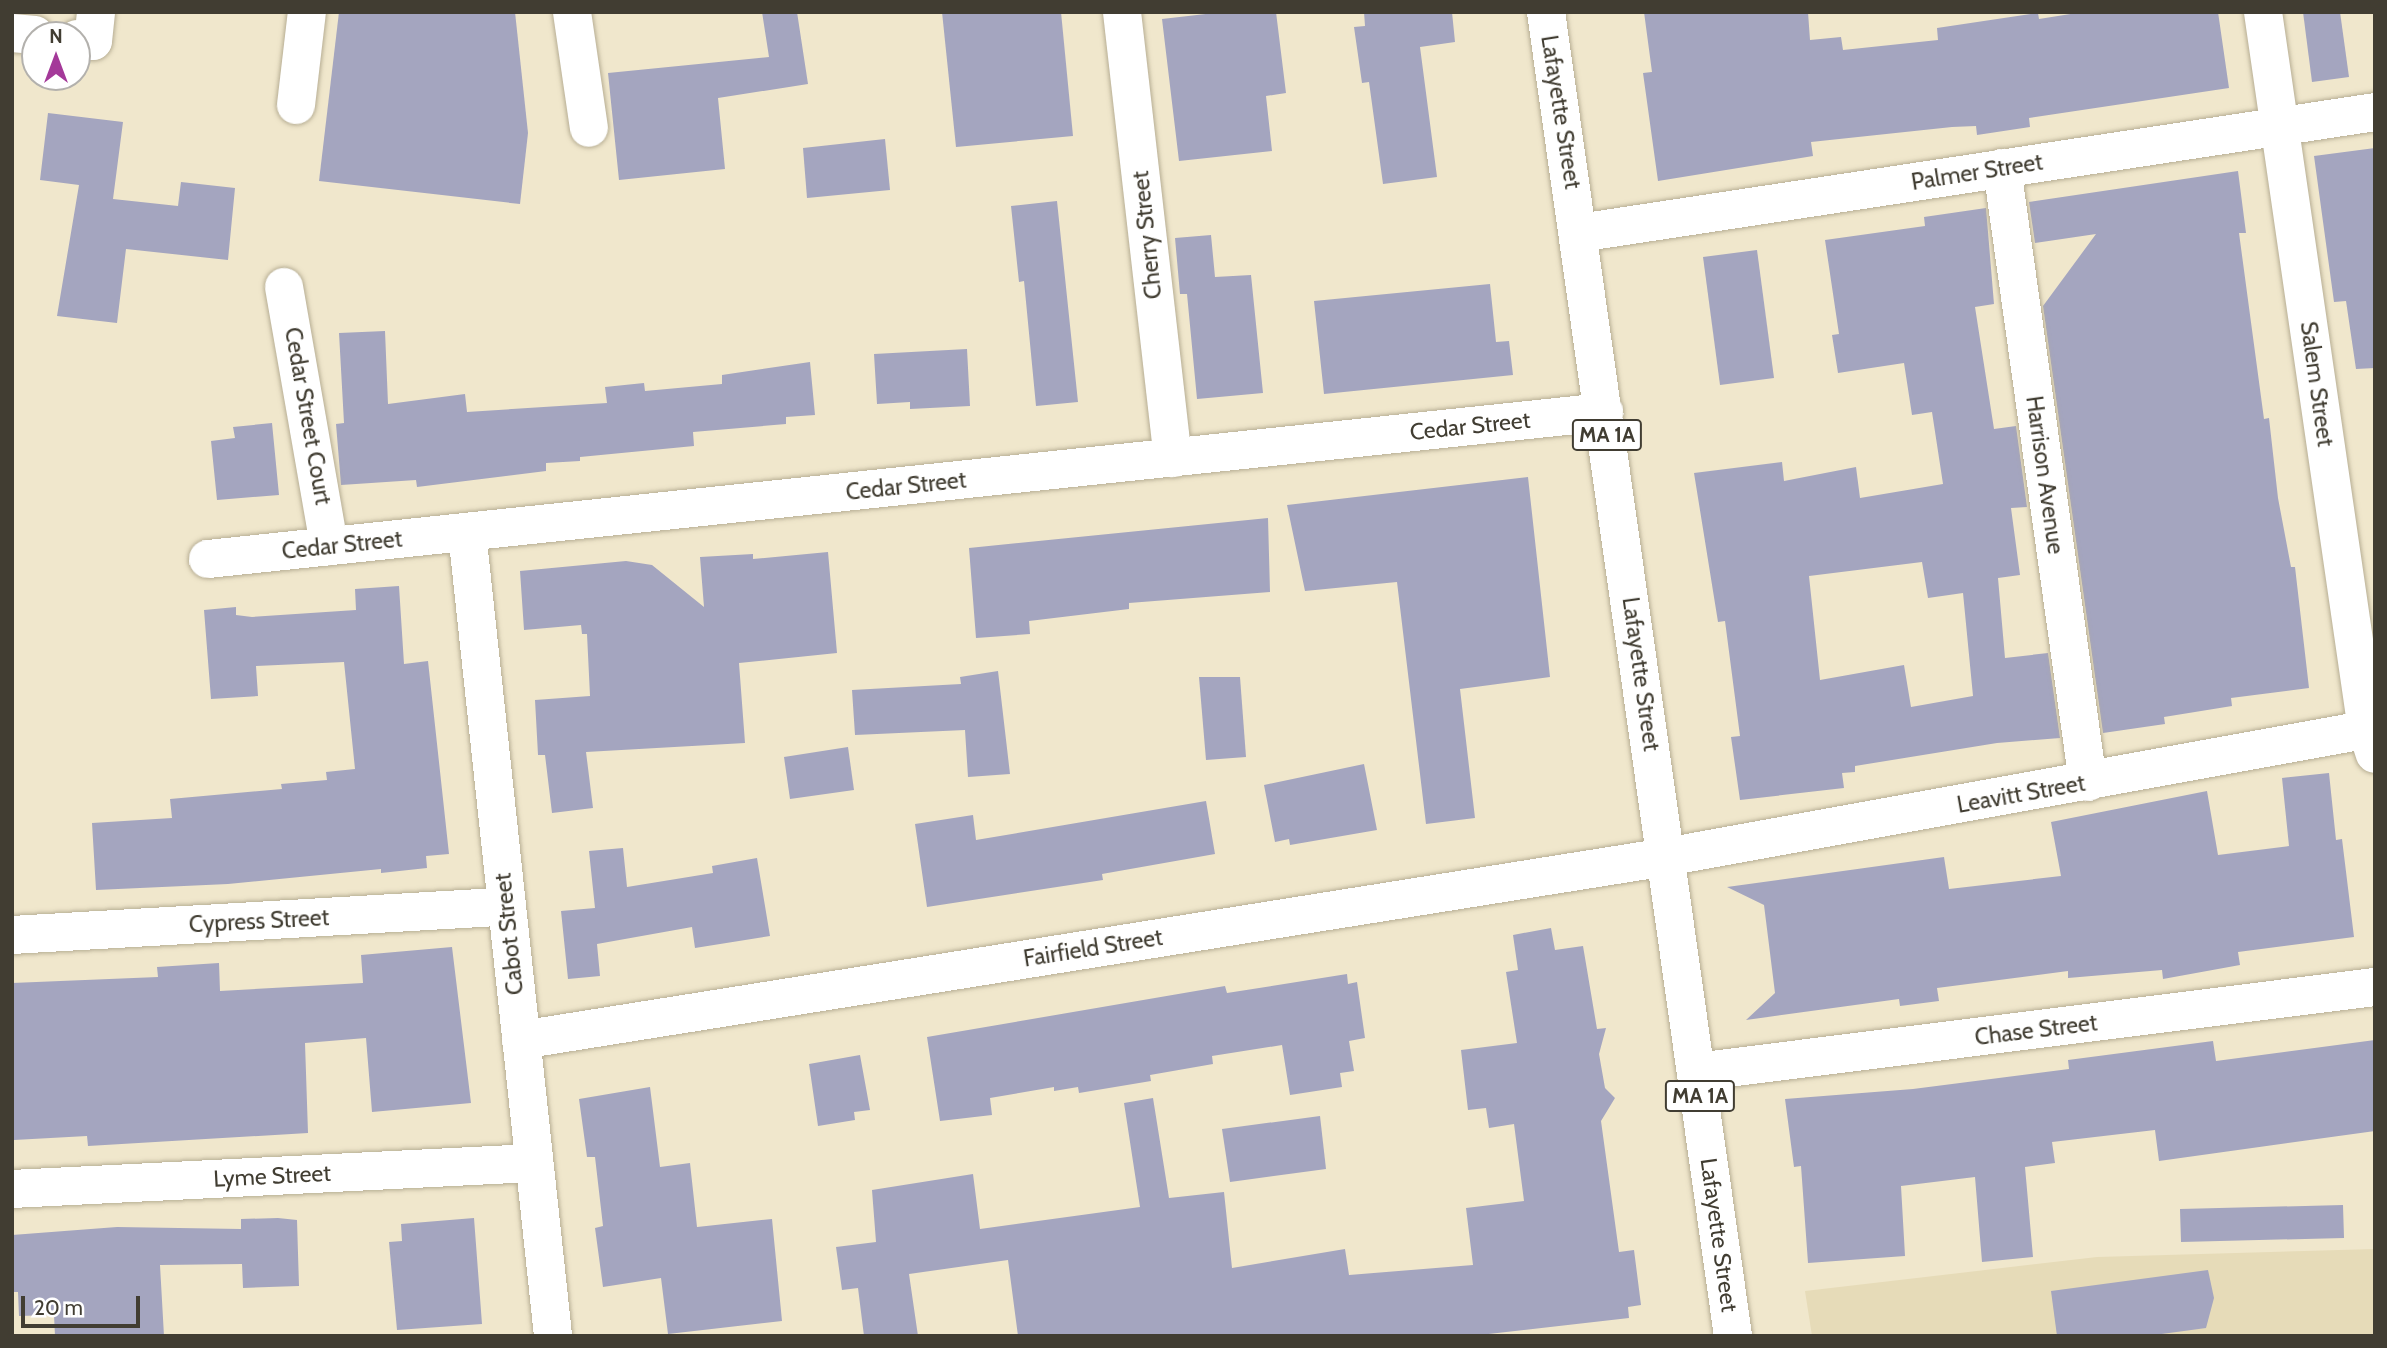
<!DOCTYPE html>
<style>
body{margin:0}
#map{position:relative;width:2387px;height:1348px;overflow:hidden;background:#f0e7cc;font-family:Cabin,sans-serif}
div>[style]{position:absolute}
.built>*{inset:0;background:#e6dbb8}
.building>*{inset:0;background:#a4a5bf}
.roads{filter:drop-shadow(0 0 2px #b7ae94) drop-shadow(0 0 2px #b7ae94)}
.minor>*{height:38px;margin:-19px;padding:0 19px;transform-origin:19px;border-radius:19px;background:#fff}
.highway>*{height:38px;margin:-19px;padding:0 19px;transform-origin:19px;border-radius:19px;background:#fff}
span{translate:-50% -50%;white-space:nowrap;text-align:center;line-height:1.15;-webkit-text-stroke:5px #fff;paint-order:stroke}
.shield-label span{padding:2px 5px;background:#fff;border:2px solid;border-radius:5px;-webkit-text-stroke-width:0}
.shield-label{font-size:21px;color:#413d32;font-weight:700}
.street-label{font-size:23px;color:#413d32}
.frame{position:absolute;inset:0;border:14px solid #413d32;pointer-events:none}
.north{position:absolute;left:21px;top:21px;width:70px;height:70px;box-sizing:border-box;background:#fff;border:2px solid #b3b1ad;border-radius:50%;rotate:0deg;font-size:19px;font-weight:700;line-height:28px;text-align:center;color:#413d32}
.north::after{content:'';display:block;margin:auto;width:24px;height:32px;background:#a43999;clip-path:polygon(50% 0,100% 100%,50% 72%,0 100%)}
.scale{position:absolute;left:21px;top:1296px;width:119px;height:32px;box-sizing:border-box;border:4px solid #413d32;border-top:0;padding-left:9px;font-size:21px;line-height:24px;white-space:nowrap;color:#413d32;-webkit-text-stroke:5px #fff;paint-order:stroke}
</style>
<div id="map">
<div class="built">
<div style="clip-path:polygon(2375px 1249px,2375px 1336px,1812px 1336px,1805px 1291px,2097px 1257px)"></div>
</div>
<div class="building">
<div style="clip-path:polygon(339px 12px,515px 12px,528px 133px,520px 204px,319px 181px)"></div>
<div style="clip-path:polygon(762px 12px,797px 12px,808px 84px,718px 98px,725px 169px,619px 180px,608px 73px,769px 57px)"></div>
<div style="clip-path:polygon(942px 12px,1061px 12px,1073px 136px,956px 147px)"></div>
<div style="clip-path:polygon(1223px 12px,1276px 12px,1286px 93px,1266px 96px,1272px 151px,1179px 161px,1162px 19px)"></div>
<div style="clip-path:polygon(1364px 12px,1452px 12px,1455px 42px,1420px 47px,1437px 177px,1383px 184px,1369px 82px,1362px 83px,1354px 27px,1365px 26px)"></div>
<div style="clip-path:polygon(1644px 12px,1808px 12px,1810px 40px,1841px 37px,1843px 50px,1938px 40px,1937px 28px,2038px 13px,2039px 19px,2083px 12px,2218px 12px,2229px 88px,2029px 118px,2030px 127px,1977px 135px,1976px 126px,1952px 127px,1811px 142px,1813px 156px,1658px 181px,1643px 73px,1652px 72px)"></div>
<div style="clip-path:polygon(2303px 12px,2340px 12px,2349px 77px,2312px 82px)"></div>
<div style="clip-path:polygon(48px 113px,123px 122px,113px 199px,178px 206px,181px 182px,235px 188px,228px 260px,126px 249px,117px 323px,57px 316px,79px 185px,40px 180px)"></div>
<div style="clip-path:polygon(885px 139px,890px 190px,807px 198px,803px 148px)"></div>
<div style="clip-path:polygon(2375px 148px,2375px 368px,2356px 369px,2346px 301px,2334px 302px,2314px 156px)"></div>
<div style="clip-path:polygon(2238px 171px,2246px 233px,2239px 233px,2264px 419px,2269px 418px,2278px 498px,2291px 567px,2295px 567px,2309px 688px,2231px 698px,2232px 706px,2164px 717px,2165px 724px,2103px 733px,2043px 306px,2096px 234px,2035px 243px,2029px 202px)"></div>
<div style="clip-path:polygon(1057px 201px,1078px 402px,1036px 406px,1024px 281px,1019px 282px,1011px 206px)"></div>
<div style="clip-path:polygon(evenodd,1986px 208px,1994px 304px,1975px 307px,1994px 429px,2016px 426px,2027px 507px,2011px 508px,2020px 575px,1998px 578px,2005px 658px,2048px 653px,2060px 738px,1997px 743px,1855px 766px,1855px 772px,1842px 773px,1844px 788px,1740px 800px,1731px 737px,1740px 736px,1725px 621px,1718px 622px,1694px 473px,1782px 462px,1784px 481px,1856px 467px,1860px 498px,1943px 484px,1932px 412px,1912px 415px,1904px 363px,1838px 373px,1832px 335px,1839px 334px,1825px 240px,1925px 226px,1924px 217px,1986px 208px,1922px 562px,1928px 598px,1963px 593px,1973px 696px,1911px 707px,1904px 665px,1820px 680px,1809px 576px,1922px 562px)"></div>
<div style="clip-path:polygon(1211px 235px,1215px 277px,1251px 275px,1263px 393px,1197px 399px,1187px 294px,1180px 294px,1175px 238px)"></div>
<div style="clip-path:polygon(1757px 250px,1774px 378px,1720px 385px,1703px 257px)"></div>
<div style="clip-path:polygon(1490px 284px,1496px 342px,1509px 341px,1513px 375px,1324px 394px,1314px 301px)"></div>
<div style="clip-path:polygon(385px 331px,388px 404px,465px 394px,467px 412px,607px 403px,605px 387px,644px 383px,645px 391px,722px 384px,722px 375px,810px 362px,815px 415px,786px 417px,786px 424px,693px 432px,694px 446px,580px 457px,580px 461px,546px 463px,546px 471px,417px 487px,416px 480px,341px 485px,336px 424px,344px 423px,339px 333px)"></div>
<div style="clip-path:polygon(967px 349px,970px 406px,910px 409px,910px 402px,877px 404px,874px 354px)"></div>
<div style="clip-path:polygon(272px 423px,279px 495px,217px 500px,211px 441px,235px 438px,233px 427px)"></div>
<div style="clip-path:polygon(1528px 477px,1550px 677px,1460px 689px,1475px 818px,1426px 824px,1397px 582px,1305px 591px,1287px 505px)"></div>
<div style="clip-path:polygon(1268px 518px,1270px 592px,1129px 603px,1129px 609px,1029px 621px,1030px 634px,976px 638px,969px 548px)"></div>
<div style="clip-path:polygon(828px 552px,837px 653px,739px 663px,745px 743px,586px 752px,593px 808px,552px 813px,545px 755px,538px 755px,535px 700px,590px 696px,587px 634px,582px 634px,581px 625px,524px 630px,520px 571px,626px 561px,652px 565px,704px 607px,700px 557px,753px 554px,753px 559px)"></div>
<div style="clip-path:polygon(399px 586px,404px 664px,428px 661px,449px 854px,426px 856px,427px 868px,381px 873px,381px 869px,228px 884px,96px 890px,92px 823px,172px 818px,170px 799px,282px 789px,281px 784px,327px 780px,326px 772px,355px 769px,344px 662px,256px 666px,258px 696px,211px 699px,204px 610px,236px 607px,236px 615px,252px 617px,356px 610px,355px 589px)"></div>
<div style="clip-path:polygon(998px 671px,1010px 774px,968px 777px,965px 730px,855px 735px,852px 690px,961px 684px,960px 677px)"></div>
<div style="clip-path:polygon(1199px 677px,1240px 677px,1246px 757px,1206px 760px)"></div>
<div style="clip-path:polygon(848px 747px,854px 790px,790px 799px,784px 757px)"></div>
<div style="clip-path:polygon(1364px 764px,1377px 830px,1290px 845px,1289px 839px,1275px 842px,1264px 785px)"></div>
<div style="clip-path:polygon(2329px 773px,2336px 840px,2342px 839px,2354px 937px,2238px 952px,2240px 965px,2163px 979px,2162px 970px,2068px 978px,2068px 971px,1937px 988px,1939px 1001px,1900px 1006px,1899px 999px,1746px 1020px,1775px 993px,1764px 905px,1727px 887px,1944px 857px,1949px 889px,2061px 876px,2051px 822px,2207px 791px,2218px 855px,2289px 846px,2282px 778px)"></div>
<div style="clip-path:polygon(1206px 801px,1215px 854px,1102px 874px,1103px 880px,927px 907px,915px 824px,973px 815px,976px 840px)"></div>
<div style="clip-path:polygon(623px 848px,627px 887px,713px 873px,712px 866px,757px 858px,770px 936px,695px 948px,692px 927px,597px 944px,600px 976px,568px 979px,561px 911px,595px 908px,589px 851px)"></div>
<div style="clip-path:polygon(1551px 928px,1555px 950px,1583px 946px,1597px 1029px,1606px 1028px,1599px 1054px,1605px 1088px,1615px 1098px,1601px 1121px,1619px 1252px,1634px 1250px,1641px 1305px,1628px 1307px,1629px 1318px,1471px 1336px,1018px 1336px,1008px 1260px,909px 1274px,918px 1336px,864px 1336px,858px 1288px,842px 1290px,836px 1247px,876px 1242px,872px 1190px,973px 1174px,980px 1229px,1140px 1207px,1124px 1103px,1153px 1098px,1169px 1198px,1224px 1192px,1232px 1268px,1345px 1249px,1349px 1275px,1473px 1265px,1466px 1208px,1524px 1201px,1514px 1124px,1489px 1128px,1486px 1108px,1468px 1110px,1461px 1050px,1517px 1043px,1506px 972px,1518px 970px,1513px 935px)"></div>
<div style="clip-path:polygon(452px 947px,471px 1103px,372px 1112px,366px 1038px,305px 1043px,308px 1133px,88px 1146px,87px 1136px,14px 1140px,12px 983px,158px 977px,157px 967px,219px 963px,220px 991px,363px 983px,361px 955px)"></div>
<div style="clip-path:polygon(1347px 974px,1348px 984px,1357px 982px,1365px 1038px,1349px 1041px,1354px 1071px,1340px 1073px,1342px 1087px,1290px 1095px,1282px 1045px,1212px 1056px,1213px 1064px,1150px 1075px,1151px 1081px,1079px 1093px,1078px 1087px,1054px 1091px,1054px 1087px,990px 1098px,992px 1115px,940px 1121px,927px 1037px,1225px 986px,1227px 993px)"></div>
<div style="clip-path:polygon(2375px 1040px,2375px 1131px,2159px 1161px,2155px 1130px,2052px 1142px,2055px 1163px,2025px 1167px,2033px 1257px,1982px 1262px,1975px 1177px,1901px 1186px,1905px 1256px,1808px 1263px,1801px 1166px,1794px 1167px,1785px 1099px,1913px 1089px,2069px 1069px,2068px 1060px,2213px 1041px,2216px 1061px)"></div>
<div style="clip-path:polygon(860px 1055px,870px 1110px,854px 1112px,855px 1120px,818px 1126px,809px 1064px)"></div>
<div style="clip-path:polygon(650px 1087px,660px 1167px,690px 1163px,697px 1227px,772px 1219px,782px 1321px,668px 1334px,661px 1278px,603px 1287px,595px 1228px,603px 1226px,595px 1157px,587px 1157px,579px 1099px)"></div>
<div style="clip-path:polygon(1320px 1116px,1326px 1169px,1230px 1182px,1222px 1129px)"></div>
<div style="clip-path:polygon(2343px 1205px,2344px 1238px,2181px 1242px,2180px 1209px)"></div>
<div style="clip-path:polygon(278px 1218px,297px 1220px,299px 1286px,243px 1288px,242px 1264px,160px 1265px,164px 1336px,55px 1336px,54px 1315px,19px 1316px,18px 1292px,12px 1292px,12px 1235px,117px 1227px,241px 1229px,241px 1219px)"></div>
<div style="clip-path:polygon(474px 1218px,482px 1324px,397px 1330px,389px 1242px,402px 1241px,401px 1224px)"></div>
<div style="clip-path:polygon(2208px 1270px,2214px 1298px,2206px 1328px,2147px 1336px,2057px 1336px,2051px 1291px)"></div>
</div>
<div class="roads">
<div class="minor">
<div style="left:572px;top:12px;width:117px;rotate:81.7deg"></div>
<div style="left:1122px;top:12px;width:449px;rotate:83.5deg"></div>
<div style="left:2263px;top:12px;width:725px;rotate:81.76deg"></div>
<div style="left:2367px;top:730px;width:25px;rotate:72deg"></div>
<div style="left:12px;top:33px;width:23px;rotate:5deg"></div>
<div style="left:77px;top:39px;width:16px;rotate:7deg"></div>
<div style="left:93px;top:41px;width:29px;rotate:-84deg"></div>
<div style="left:296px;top:105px;width:94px;rotate:-83.3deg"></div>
<div style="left:2002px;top:168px;width:620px;rotate:82.03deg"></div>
<div style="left:1579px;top:233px;width:805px;rotate:-8.64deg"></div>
<div style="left:284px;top:287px;width:263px;rotate:80.1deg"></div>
<div style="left:467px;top:532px;width:809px;rotate:83.89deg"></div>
<div style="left:208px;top:559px;width:1404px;rotate:-6.01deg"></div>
<div style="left:12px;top:935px;width:494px;rotate:-3.3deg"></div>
<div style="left:521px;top:1040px;width:1160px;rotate:-9.08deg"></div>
<div style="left:1666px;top:857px;width:721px;rotate:-10.31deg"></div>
<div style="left:1696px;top:1072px;width:684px;rotate:-7.14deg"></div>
<div style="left:12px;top:1189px;width:521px;rotate:-2.86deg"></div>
</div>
<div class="highway">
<div style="left:1546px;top:12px;width:1337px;rotate:81.96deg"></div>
</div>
</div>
<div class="shield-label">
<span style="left:1607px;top:435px">MA 1A</span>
<span style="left:1700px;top:1096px">MA 1A</span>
</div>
<div class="street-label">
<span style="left:1561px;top:112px;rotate:81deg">Lafayette Street</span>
<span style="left:1977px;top:172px;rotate:-9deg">Palmer Street</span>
<span style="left:1147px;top:235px;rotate:-96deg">Cherry Street</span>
<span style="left:2317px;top:384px;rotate:82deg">Salem Street</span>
<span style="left:308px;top:416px;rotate:80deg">Cedar Street Court</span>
<span style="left:1470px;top:426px;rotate:-6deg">Cedar Street</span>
<span style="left:2045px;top:475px;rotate:82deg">Harrison Avenue</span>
<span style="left:906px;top:486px;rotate:-6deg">Cedar Street</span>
<span style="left:342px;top:545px;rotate:-6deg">Cedar Street</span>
<span style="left:1641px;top:674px;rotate:82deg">Lafayette Street</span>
<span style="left:2021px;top:794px;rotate:-10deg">Leavitt Street</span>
<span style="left:259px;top:921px;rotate:-3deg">Cypress Street</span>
<span style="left:509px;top:934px;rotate:-96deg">Cabot Street</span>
<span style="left:1093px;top:948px;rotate:-9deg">Fairfield Street</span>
<span style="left:2036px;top:1030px;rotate:-7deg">Chase Street</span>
<span style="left:272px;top:1176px;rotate:-3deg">Lyme Street</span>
<span style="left:1719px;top:1235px;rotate:82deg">Lafayette Street</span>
</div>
<div class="frame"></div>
<div class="north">N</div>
<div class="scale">20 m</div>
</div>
